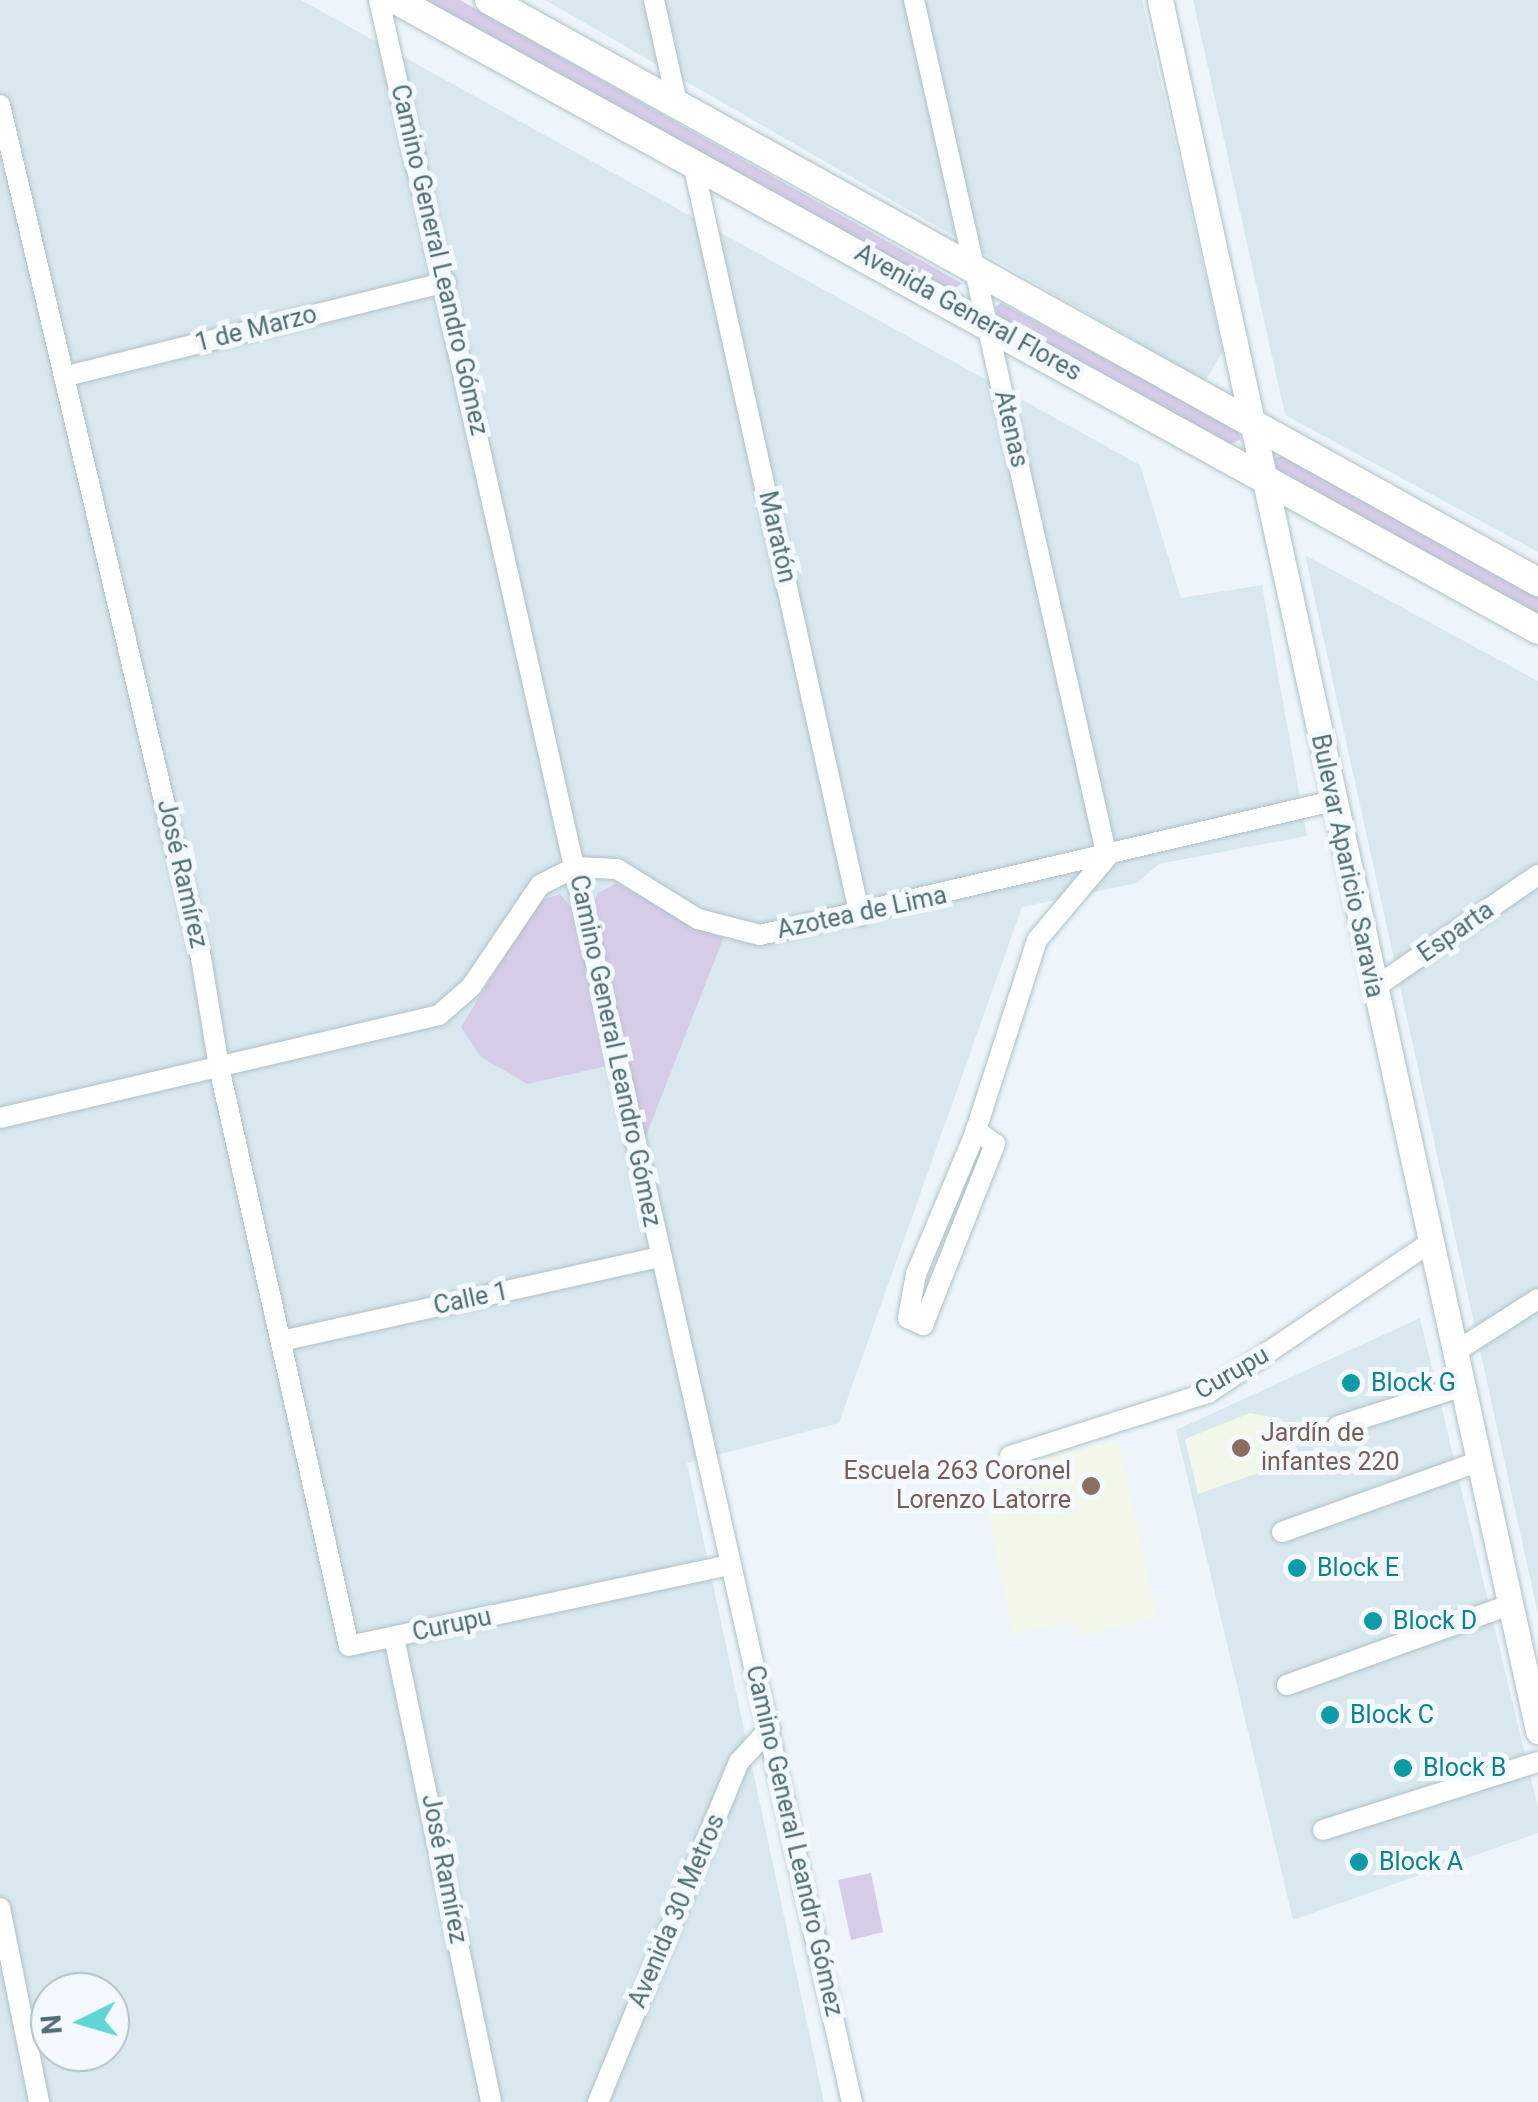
<!DOCTYPE html>
<meta charset="utf-8">
<style>
body{margin:0}
#map{position:relative;width:1538px;height:2102px;overflow:hidden;background:#edf5fb;font-family:Roboto,sans-serif}
div>[style]{position:absolute}
.residential>*{inset:0;background:#d9e8ef}
.education>*{inset:0;background:#f1f8e9}
.green>*{inset:0;background:#d6cce8}
.roads{filter:drop-shadow(0 0 2px #adc2c7) drop-shadow(0 0 2px #adc2c7)}
.minor>*{height:20px;margin:-10px;padding:0 10px;transform-origin:10px;border-radius:10px;background:#fff}
.tertiary>*{height:25px;margin:-12.5px;padding:0 12.5px;transform-origin:12.5px;border-radius:12.5px;background:#fff}
.secondary>*{height:28px;margin:-14px;padding:0 14px;transform-origin:14px;border-radius:14px;background:#fff}
.dots>*{width:28px;height:28px;translate:-50% -50%;box-sizing:border-box;border:5px solid #f3f9fe;border-radius:50%}
span{translate:-50% -50%;white-space:nowrap;text-align:center;line-height:1.15;-webkit-text-stroke:10px #f3f9fe;paint-order:stroke}
.street-label{font-size:25px;color:#516f74}
.culture-label{font-size:25px;color:#0d838f}
.left{translate:0 -50%;text-align:left}
.education-label{font-size:25px;color:#785e54}
.right{translate:-100% -50%;text-align:right}
.north{position:absolute;left:30px;top:1972px;width:100px;height:100px;box-sizing:border-box;background:#f3f9fe;border:2px solid #b2c2c7;border-radius:50%;rotate:265deg;font-size:28px;font-weight:700;line-height:40px;text-align:center;color:#516f74}
.north::after{content:'';display:block;margin:auto;width:35px;height:45px;background:#60d5d6;clip-path:polygon(50% 0,100% 100%,50% 72%,0 100%)}
</style>
<div id="map">
<div class="residential">
<div style="clip-path:polygon(evenodd,0 0,301px 0,1140px 465px,1181px 598px,1262px 585px,1307px 836px,1159px 864px,1137px 883px,1022px 907px,839px 1423px,687px 1463px,824px 2102px,0 2102px,0 0,50px 1992px,110px 1992px,110px 2052px,50px 2052px,50px 1992px)"></div>
<div style="clip-path:polygon(545px 0,1142px 0,1223px 351px,1205px 381px)"></div>
<div style="clip-path:polygon(1193px 0,1538px 0,1538px 552px,1285px 415px)"></div>
<div style="clip-path:polygon(1305px 555px,1538px 681px,1538px 1614px)"></div>
<div style="clip-path:polygon(1420px 1318px,1538px 1808px,1538px 1833px,1293px 1920px,1176px 1430px)"></div>
</div>
<div class="education">
<div style="clip-path:polygon(1250px 1413px,1282px 1419px,1301px 1458px,1198px 1494px,1185px 1439px)"></div>
<div style="clip-path:polygon(1118px 1441px,1157px 1618px,1080px 1635px,1076px 1621px,1013px 1633px,987px 1506px,1039px 1459px)"></div>
</div>
<div class="green">
<div style="clip-path:polygon(426px 0,460px 0,963px 284px,949px 290px)"></div>
<div style="clip-path:polygon(1001px 303px,1238px 430px,1241px 439px,1229px 445px,999px 318px,995px 307px)"></div>
<div style="clip-path:polygon(1282px 456px,1538px 597px,1538px 616px,1278px 471px,1272px 459px)"></div>
<div style="clip-path:polygon(617px 883px,723px 939px,644px 1141px,592px 906px,598px 893px)"></div>
<div style="clip-path:polygon(560px 894px,573px 910px,607px 1066px,527px 1084px,481px 1057px,461px 1027px,538px 901px)"></div>
<div style="clip-path:polygon(871px 1873px,883px 1932px,851px 1940px,838px 1880px)"></div>
</div>
<div class="roads">
<div class="minor">
<div style="left:379px;top:0;width:2155px;rotate:77.32deg"></div>
<div style="left:654px;top:0;width:106px;rotate:77.4deg"></div>
<div style="left:914px;top:0;width:878px;rotate:77.31deg"></div>
<div style="left:1107px;top:857px;width:109px;rotate:130.1deg"></div>
<div style="left:1037px;top:940px;width:206px;rotate:107.8deg"></div>
<div style="left:974px;top:1136px;width:150px;rotate:112.8deg"></div>
<div style="left:916px;top:1274px;width:45px;rotate:100.3deg"></div>
<div style="left:908px;top:1318px;width:17px;rotate:25deg"></div>
<div style="left:923px;top:1325px;width:195px;rotate:-68.3deg"></div>
<div style="left:995px;top:1144px;width:24px;rotate:-144deg"></div>
<div style="left:0;top:105px;width:876px;rotate:76.74deg"></div>
<div style="left:201px;top:958px;width:110px;rotate:80.6deg"></div>
<div style="left:219px;top:1067px;width:593px;rotate:77.35deg"></div>
<div style="left:349px;top:1646px;width:390px;rotate:-12deg"></div>
<div style="left:692px;top:159px;width:775px;rotate:77.49deg"></div>
<div style="left:67px;top:376px;width:390px;rotate:-13.9deg"></div>
<div style="left:1374px;top:988px;width:199px;rotate:-34.6deg"></div>
<div style="left:0;top:1118px;width:451px;rotate:-13.2deg"></div>
<div style="left:439px;top:1015px;width:43px;rotate:-41.2deg"></div>
<div style="left:471px;top:987px;width:123px;rotate:-55.9deg"></div>
<div style="left:540px;top:885px;width:39px;rotate:-27deg"></div>
<div style="left:575px;top:867px;width:42px;rotate:2.7deg"></div>
<div style="left:617px;top:869px;width:95px;rotate:31.7deg"></div>
<div style="left:698px;top:919px;width:64px;rotate:14.5deg"></div>
<div style="left:760px;top:935px;width:588px;rotate:-13.16deg"></div>
<div style="left:281px;top:1341px;width:388px;rotate:-12.5deg"></div>
<div style="left:1455px;top:1352px;width:98px;rotate:-32.6deg"></div>
<div style="left:1338px;top:1426px;width:131px;rotate:-17.7deg"></div>
<div style="left:1010px;top:1456px;width:208px;rotate:-17.7deg"></div>
<div style="left:1208px;top:1393px;width:269px;rotate:-34.1deg"></div>
<div style="left:1282px;top:1532px;width:210px;rotate:-19.7deg"></div>
<div style="left:394px;top:1637px;width:475px;rotate:78.2deg"></div>
<div style="left:1287px;top:1685px;width:239px;rotate:-19.8deg"></div>
<div style="left:1323px;top:1830px;width:225px;rotate:-17.6deg"></div>
<div style="left:0;top:1908px;width:198px;rotate:78.6deg"></div>
<div style="left:598px;top:2102px;width:368px;rotate:-67.5deg"></div>
<div style="left:739px;top:1762px;width:46px;rotate:-47.6deg"></div>
</div>
<div class="tertiary">
<div style="left:1160px;top:0;width:1772px;rotate:77.68deg"></div>
</div>
<div class="secondary">
<div style="left:396px;top:0;width:1304px;rotate:28.88deg"></div>
<div style="left:489px;top:0;width:1200px;rotate:29.02deg"></div>
</div>
</div>
<div class="dots">
<div style="left:1351px;top:1383px;background:#0f9aa8"></div>
<div style="left:1241px;top:1448px;background:#8d6e63"></div>
<div style="left:1091px;top:1486px;background:#8d6e63"></div>
<div style="left:1297px;top:1568px;background:#0f9aa8"></div>
<div style="left:1373px;top:1621px;background:#0f9aa8"></div>
<div style="left:1330px;top:1715px;background:#0f9aa8"></div>
<div style="left:1403px;top:1768px;background:#0f9aa8"></div>
<div style="left:1359px;top:1862px;background:#0f9aa8"></div>
</div>
<div class="street-label">
<span style="left:439px;top:260px;rotate:77deg">Camino General Leandro Gómez</span>
<span style="left:968px;top:313px;rotate:29deg">Avenida General Flores</span>
<span style="left:256px;top:329px;rotate:-14deg">1 de Marzo</span>
<span style="left:1011px;top:429px;rotate:77deg">Atenas</span>
<span style="left:777px;top:537px;rotate:77deg">Maratón</span>
<span style="left:1347px;top:866px;rotate:78deg">Bulevar Aparicio Saravia</span>
<span style="left:182px;top:874px;rotate:77deg">José Ramírez</span>
<span style="left:862px;top:913px;rotate:-12deg">Azotea de Lima</span>
<span style="left:1456px;top:932px;rotate:-35deg">Esparta</span>
<span style="left:615px;top:1051px;rotate:78deg">Camino General Leandro Gómez</span>
<span style="left:471px;top:1299px;rotate:-12deg">Calle 1</span>
<span style="left:1232px;top:1373px;rotate:-30deg">Curupu</span>
<span style="left:452px;top:1625px;rotate:-12deg">Curupu</span>
<span style="left:794px;top:1841px;rotate:77deg">Camino General Leandro Gómez</span>
<span style="left:444px;top:1869px;rotate:79deg">José Ramírez</span>
<span style="left:677px;top:1911px;rotate:-67deg">Avenida 30 Metros</span>
</div>
<div class="culture-label">
<span class="left" style="left:1371px;top:1383px">Block G</span>
<span class="left" style="left:1317px;top:1568px">Block E</span>
<span class="left" style="left:1393px;top:1621px">Block D</span>
<span class="left" style="left:1350px;top:1715px">Block C</span>
<span class="left" style="left:1423px;top:1768px">Block B</span>
<span class="left" style="left:1379px;top:1862px">Block A</span>
</div>
<div class="education-label">
<span class="left" style="left:1261px;top:1448px">Jardín de<br>infantes 220</span>
<span class="right" style="left:1071px;top:1486px">Escuela 263 Coronel<br>Lorenzo Latorre</span>
</div>
<div class="north">N</div>
</div>
